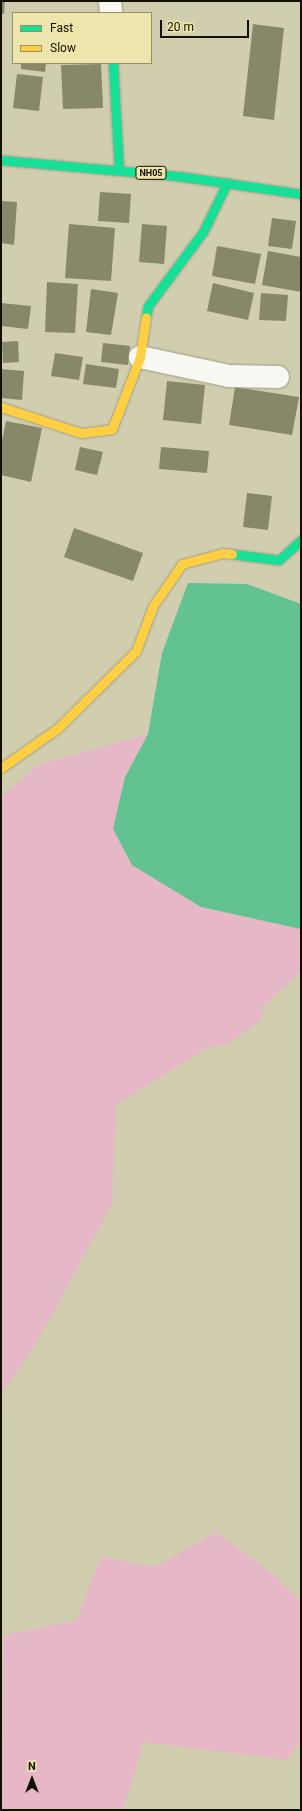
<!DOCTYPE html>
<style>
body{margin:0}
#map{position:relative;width:302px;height:1811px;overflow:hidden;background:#d1cdaf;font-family:Roboto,sans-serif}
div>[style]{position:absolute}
.green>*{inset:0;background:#e6b8c7}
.water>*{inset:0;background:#62c291}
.building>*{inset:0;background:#868869}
.roads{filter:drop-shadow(0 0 1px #a29f87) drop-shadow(0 0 1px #a29f87)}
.street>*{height:22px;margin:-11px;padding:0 11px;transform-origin:11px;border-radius:11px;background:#f8f8f3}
.fast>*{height:9px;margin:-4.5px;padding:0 4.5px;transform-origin:4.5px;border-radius:4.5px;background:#16e098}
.slow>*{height:9px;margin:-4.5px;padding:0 4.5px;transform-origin:4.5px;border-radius:4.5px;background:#ffcf43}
span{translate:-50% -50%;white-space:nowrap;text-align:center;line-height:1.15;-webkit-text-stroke:4px #ede5ac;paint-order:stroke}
.shield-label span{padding:1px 3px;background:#ede5ac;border:1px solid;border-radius:3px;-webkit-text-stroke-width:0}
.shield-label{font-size:9px;color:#131000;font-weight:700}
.frame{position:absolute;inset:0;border:2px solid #131000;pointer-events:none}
.legend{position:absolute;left:12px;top:12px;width:140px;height:52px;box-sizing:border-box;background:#ede5ac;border:1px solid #969067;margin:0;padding:5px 7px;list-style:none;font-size:12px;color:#131000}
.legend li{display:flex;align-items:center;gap:8px;height:20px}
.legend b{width:20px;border:1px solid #969067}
.north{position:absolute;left:12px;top:1759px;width:40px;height:40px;-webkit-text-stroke:3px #ede5ac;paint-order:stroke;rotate:0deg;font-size:11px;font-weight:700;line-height:16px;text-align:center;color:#131000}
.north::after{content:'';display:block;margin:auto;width:14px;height:18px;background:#131000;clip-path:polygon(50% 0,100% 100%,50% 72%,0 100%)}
.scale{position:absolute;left:160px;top:20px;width:89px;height:18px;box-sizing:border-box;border:2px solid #131000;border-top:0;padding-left:5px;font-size:12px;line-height:14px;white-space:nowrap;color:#131000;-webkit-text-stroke:3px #ede5ac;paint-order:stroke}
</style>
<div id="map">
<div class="green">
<div style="clip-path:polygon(148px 734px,125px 777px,201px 907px,301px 929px,301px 971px,264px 1006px,261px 1019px,248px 1030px,227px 1044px,207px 1048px,116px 1105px,112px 1204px,38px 1341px,1px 1395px,1px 797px,38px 765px)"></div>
<div style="clip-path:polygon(216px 1532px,273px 1574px,301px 1602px,301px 1740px,287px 1760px,144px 1742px,123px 1810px,1px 1810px,4px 1635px,76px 1621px,101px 1557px,155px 1567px)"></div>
</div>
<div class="water">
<div style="clip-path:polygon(188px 583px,247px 584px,301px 604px,301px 929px,201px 907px,132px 865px,113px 829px,125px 777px,148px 734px,162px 653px)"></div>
</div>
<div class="building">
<div style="clip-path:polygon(1px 1px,5px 1px,4px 14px,1px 14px)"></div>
<div style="clip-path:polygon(253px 24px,284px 28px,274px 120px,243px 116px)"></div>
<div style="clip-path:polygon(21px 63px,46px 63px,45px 72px,21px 69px)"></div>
<div style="clip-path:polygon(101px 64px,103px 108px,63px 109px,61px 65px)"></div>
<div style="clip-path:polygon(17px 74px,43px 77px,39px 111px,13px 108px)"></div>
<div style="clip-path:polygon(100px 192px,131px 194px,129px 223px,98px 221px)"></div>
<div style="clip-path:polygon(1px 201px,17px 202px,14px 245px,1px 243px)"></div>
<div style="clip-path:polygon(272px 218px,296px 221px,292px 249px,268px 246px)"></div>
<div style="clip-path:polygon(69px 224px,115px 228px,111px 281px,65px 278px)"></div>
<div style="clip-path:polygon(142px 224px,167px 226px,164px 264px,139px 262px)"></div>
<div style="clip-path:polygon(217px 246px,261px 254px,255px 284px,212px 276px)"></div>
<div style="clip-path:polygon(268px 251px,301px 257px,301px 292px,262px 285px)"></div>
<div style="clip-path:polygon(47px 282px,78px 284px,75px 333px,45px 332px)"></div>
<div style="clip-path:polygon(213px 283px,254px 293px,248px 320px,207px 311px)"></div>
<div style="clip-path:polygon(91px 289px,118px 293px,111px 335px,86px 332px)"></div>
<div style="clip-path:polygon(261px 293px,288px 295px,286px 321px,259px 320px)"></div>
<div style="clip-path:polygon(1px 303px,31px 306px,28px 329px,1px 326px)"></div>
<div style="clip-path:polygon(18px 341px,19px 362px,3px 363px,2px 342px)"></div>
<div style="clip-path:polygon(103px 343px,130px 346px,128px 365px,101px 362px)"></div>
<div style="clip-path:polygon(55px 353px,83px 357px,79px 380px,51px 376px)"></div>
<div style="clip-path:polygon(86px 364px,119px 369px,116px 388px,83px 384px)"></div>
<div style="clip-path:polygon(1px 369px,24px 371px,22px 400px,1px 398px)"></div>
<div style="clip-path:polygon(167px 381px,205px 385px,201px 424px,163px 420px)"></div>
<div style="clip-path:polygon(235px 387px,299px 397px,292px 435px,229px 425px)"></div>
<div style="clip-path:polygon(6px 421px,42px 428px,31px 482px,1px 475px,1px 445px)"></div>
<div style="clip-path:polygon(80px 447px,103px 452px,97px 475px,75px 470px)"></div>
<div style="clip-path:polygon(161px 447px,209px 451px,207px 473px,159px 469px)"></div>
<div style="clip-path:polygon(247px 493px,272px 496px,268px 530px,243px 527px)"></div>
<div style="clip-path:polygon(74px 528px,143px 553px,133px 581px,64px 557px)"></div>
</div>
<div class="roads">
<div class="street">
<div style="left:110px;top:1px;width:12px;rotate:85deg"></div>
<div style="left:140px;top:357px;width:91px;rotate:12.1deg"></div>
<div style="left:229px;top:376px;width:49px;rotate:1.2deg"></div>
</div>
<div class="fast">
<div style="left:113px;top:63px;width:107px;rotate:86.8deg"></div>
<div style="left:1px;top:160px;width:178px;rotate:5.2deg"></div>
<div style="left:178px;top:176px;width:124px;rotate:8.3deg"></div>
<div style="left:146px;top:317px;width:11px;rotate:-80deg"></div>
<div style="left:148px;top:306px;width:92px;rotate:-53.4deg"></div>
<div style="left:203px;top:232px;width:55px;rotate:-63.9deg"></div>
<div style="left:232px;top:554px;width:47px;rotate:7.3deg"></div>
<div style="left:279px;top:560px;width:30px;rotate:-42deg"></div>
</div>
<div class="slow">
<div style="left:1px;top:407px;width:84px;rotate:18deg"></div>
<div style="left:81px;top:433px;width:31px;rotate:-7deg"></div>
<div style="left:112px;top:429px;width:77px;rotate:-68.7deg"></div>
<div style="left:140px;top:357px;width:40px;rotate:-81.5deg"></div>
<div style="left:1px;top:768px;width:70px;rotate:-35.1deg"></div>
<div style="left:58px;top:728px;width:110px;rotate:-44.6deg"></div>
<div style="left:136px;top:651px;width:48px;rotate:-69.3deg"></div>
<div style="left:153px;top:606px;width:51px;rotate:-55.4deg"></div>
<div style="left:182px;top:564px;width:42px;rotate:-15deg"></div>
<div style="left:223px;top:553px;width:9px;rotate:6deg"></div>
</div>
</div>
<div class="shield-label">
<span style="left:151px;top:173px">NH05</span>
</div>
<div class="frame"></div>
<ul class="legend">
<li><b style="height:5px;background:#16e098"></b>Fast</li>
<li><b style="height:5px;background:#ffcf43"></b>Slow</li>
</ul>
<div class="north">N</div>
<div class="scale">20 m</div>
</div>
